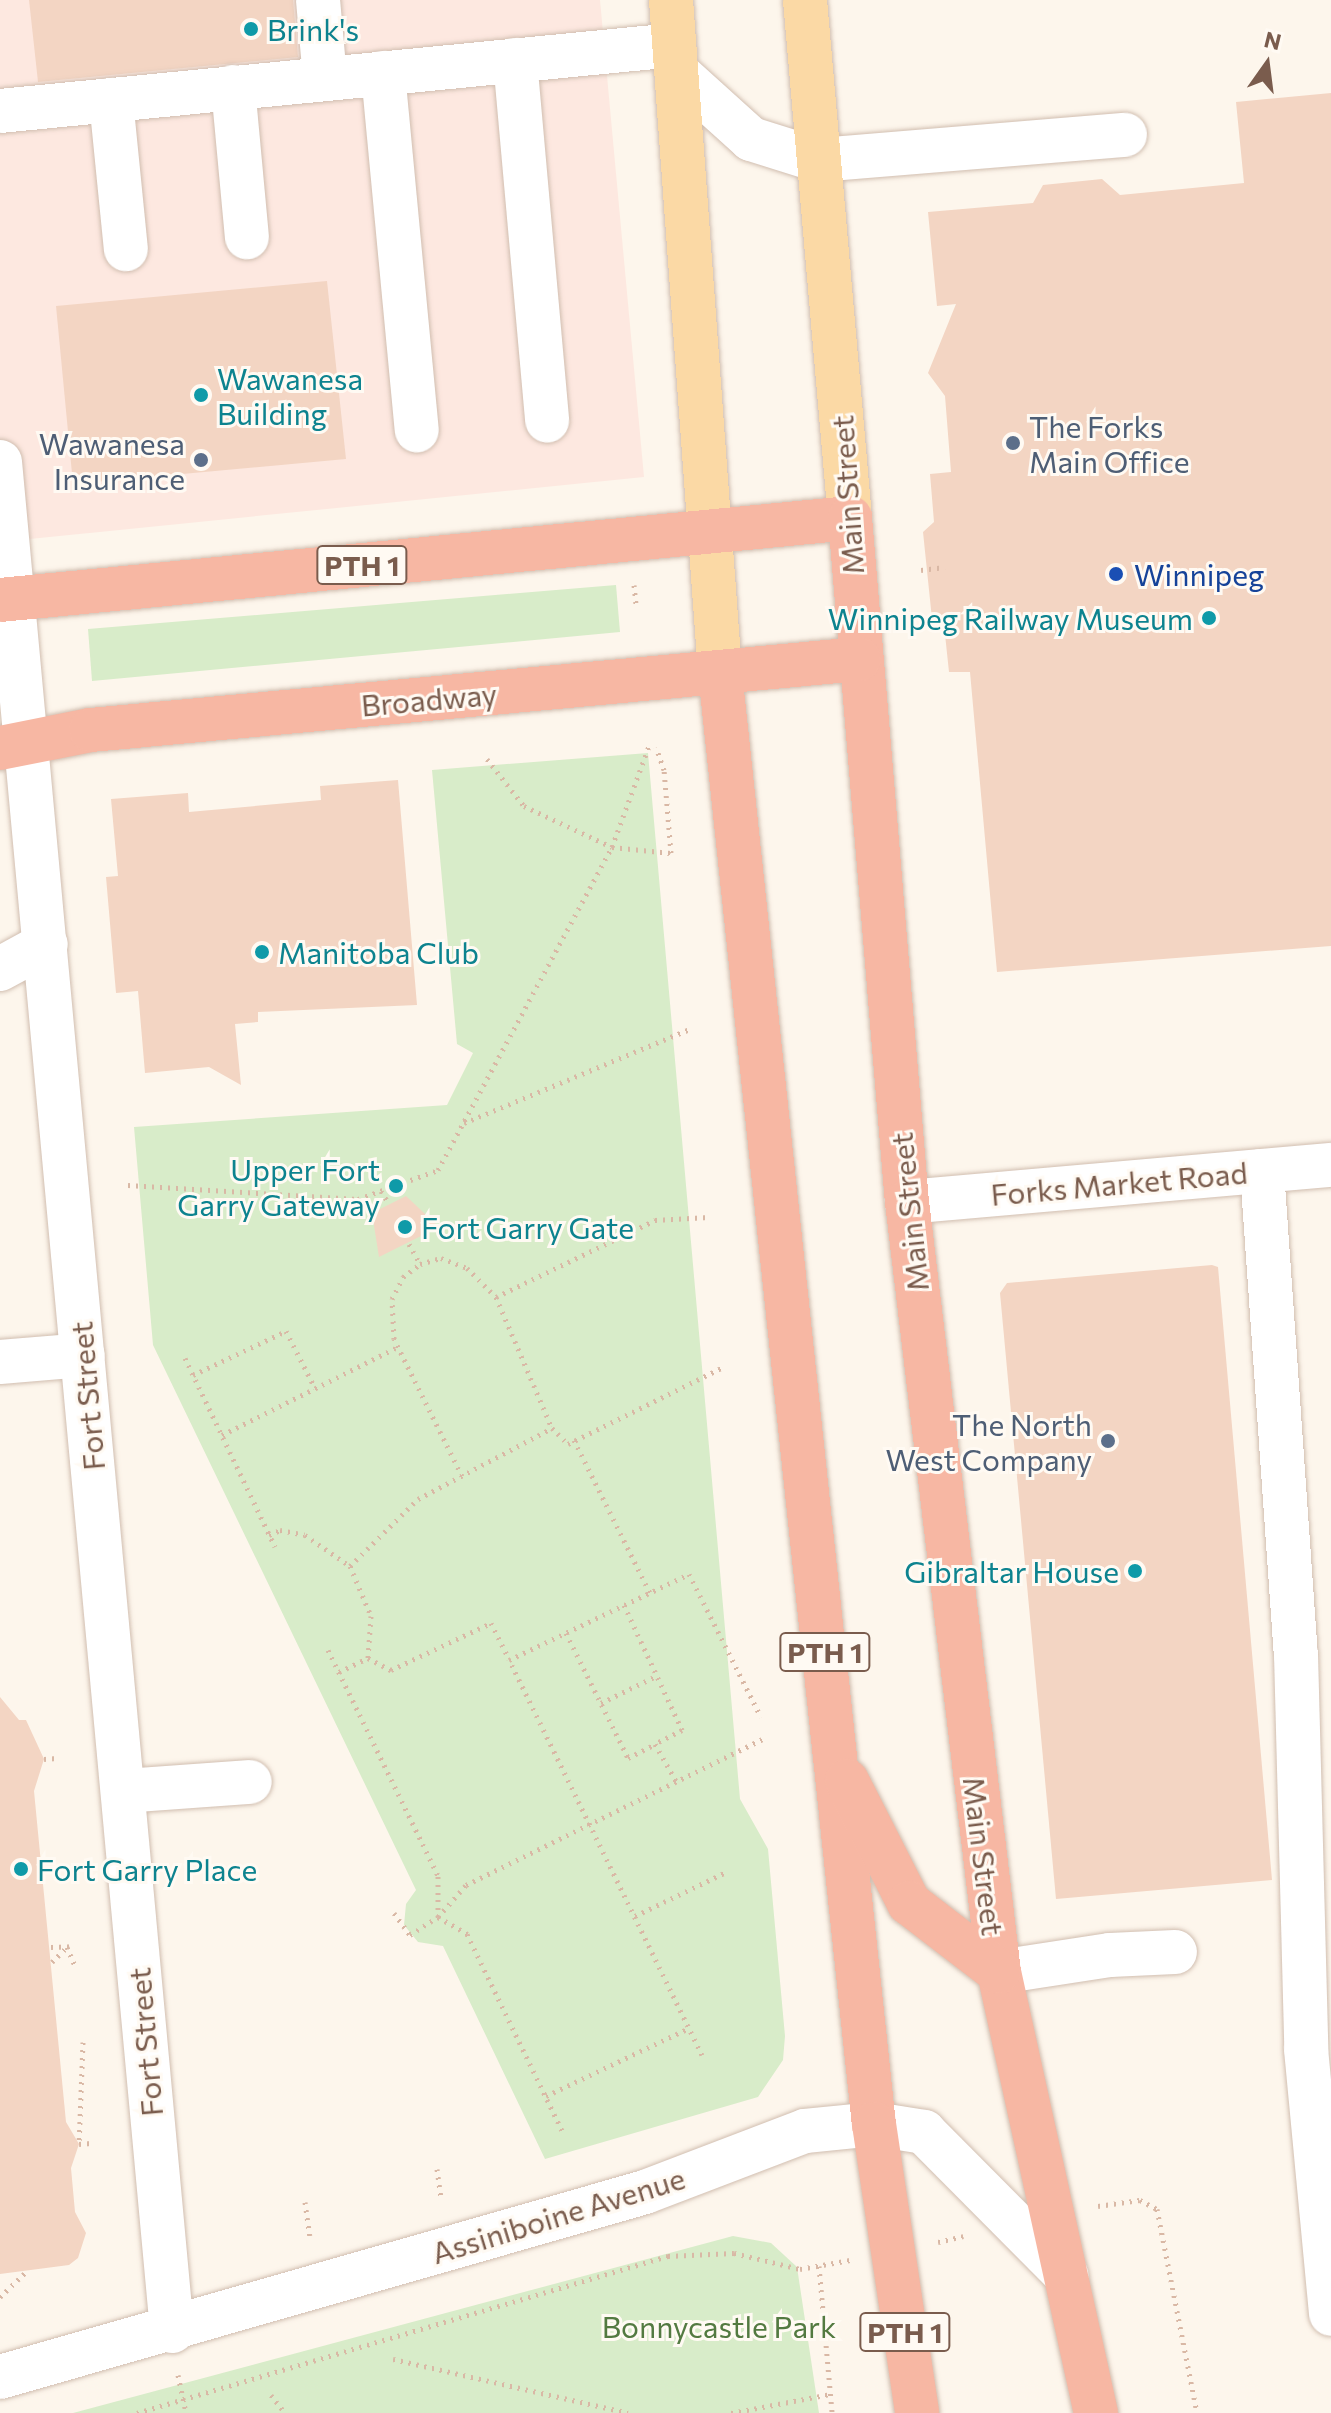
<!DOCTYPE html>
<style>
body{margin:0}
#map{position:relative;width:1331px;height:2413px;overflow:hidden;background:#fdf6ec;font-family:Commissioner,sans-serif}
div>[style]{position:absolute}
.commercial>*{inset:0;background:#fde8e0}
.green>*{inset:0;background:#d8ecc9}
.building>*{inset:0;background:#f3d5c3}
.path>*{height:5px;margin-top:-2.5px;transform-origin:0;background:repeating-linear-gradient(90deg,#d9b8a5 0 2px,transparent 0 8px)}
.roads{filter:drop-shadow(0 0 2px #d1beb0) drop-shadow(0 0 2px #d1beb0)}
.minor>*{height:44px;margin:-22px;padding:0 22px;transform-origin:22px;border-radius:22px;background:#fff}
.major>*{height:44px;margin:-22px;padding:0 22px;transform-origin:22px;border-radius:22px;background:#fbd9a5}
.highway>*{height:44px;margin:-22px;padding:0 22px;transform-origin:22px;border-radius:22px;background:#f7b7a3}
.dots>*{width:22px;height:22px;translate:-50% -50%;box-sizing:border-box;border:4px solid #fffaf3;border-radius:50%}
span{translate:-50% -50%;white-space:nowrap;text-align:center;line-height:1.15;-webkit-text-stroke:6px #fffaf3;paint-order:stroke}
.shield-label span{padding:2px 6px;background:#fffaf3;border:2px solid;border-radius:6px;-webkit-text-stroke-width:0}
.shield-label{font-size:28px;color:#7a5c4d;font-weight:700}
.culture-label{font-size:30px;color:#0d838f}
.left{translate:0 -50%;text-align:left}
.right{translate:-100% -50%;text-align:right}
.service-label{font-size:30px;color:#4e5e75}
.street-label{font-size:30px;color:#7a5c4d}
.transit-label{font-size:30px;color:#164399}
.park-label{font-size:30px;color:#537a41}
.north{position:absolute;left:1227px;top:24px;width:80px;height:80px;-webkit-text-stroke:6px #fffaf3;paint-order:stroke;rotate:14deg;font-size:22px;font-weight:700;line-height:32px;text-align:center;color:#7a5c4d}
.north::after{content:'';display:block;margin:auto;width:28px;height:36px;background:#7a5c4d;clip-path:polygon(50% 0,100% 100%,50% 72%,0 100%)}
</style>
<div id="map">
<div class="commercial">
<div style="clip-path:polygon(0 0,600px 0,644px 477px,0 542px)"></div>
</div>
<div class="green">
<div style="clip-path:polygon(616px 585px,620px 632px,92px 681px,88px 629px)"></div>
<div style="clip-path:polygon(648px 753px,740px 1799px,768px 1849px,785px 2036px,783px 2060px,758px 2097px,545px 2159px,443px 1946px,418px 1942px,404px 1925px,406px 1904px,416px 1890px,153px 1345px,134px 1127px,447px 1105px,473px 1053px,457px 1044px,432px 770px)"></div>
<div style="clip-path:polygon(733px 2236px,771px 2243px,797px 2267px,819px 2413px,73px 2413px)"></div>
</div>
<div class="building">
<div style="clip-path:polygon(29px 0,293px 0,298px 57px,38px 82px)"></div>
<div style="clip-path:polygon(1331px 93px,1331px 946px,997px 972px,970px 672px,949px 672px,944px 625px,932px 619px,923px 532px,934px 522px,930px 474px,951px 472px,945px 396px,928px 373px,956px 304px,937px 306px,928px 212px,1033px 203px,1043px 185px,1102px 179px,1120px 195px,1244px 183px,1236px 102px)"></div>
<div style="clip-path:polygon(327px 281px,346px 459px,73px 484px,56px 306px)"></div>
<div style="clip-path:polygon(398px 780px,417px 1005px,258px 1012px,258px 1022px,235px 1024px,241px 1085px,209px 1067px,145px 1073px,138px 991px,116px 993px,106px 877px,118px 876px,111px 799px,188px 793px,189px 812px,321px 800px,320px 786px)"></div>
<div style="clip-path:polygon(406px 1196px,439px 1227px,379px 1257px,372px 1213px)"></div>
<div style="clip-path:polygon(1212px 1265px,1218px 1267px,1272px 1880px,1056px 1899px,1000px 1293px,1007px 1283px)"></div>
<div style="clip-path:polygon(0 1697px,19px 1720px,26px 1720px,44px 1759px,34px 1791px,66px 2122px,79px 2144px,71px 2168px,75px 2212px,86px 2233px,78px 2258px,69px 2265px,0 2274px)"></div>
</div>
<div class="path">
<div style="left:921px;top:570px;width:24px;rotate:-7deg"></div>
<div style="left:634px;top:585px;width:19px;rotate:84deg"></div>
<div style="left:487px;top:759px;width:60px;rotate:51.8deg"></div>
<div style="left:524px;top:806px;width:97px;rotate:25deg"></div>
<div style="left:612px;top:847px;width:108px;rotate:-69.9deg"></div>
<div style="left:464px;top:1123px;width:245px;rotate:-22.6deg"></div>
<div style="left:128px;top:1185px;width:230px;rotate:3.5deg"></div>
<div style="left:358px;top:1199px;width:85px;rotate:-19.9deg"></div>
<div style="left:438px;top:1170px;width:367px;rotate:-61.7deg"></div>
<div style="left:612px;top:847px;width:59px;rotate:5.8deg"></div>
<div style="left:671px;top:853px;width:83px;rotate:-94.8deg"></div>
<div style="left:664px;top:770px;width:24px;rotate:-109deg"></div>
<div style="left:381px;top:1191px;width:13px;rotate:58deg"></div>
<div style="left:409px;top:1244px;width:23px;rotate:61deg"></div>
<div style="left:496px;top:1297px;width:177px;rotate:-25.8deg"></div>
<div style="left:655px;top:1220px;width:54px;rotate:-3.2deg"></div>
<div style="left:185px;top:1358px;width:209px;rotate:64.5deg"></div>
<div style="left:193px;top:1375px;width:103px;rotate:-25.3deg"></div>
<div style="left:286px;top:1331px;width:64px;rotate:63deg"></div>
<div style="left:222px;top:1435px;width:197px;rotate:-26.6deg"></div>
<div style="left:574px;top:1440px;width:171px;rotate:63.6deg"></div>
<div style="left:462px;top:1476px;width:153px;rotate:-116.4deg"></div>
<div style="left:394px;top:1339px;width:40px;rotate:-92.9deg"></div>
<div style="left:392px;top:1299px;width:25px;rotate:-63deg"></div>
<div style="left:403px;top:1277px;width:21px;rotate:-37deg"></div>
<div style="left:420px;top:1264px;width:22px;rotate:-16deg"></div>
<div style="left:441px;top:1258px;width:28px;rotate:21deg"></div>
<div style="left:467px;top:1268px;width:41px;rotate:45deg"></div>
<div style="left:496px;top:1297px;width:142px;rotate:66.9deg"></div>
<div style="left:269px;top:1535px;width:12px;rotate:-24deg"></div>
<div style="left:280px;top:1530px;width:25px;rotate:11deg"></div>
<div style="left:305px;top:1535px;width:55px;rotate:34.6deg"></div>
<div style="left:350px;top:1566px;width:54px;rotate:67.2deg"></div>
<div style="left:371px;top:1616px;width:42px;rotate:94.1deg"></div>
<div style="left:368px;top:1658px;width:26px;rotate:28deg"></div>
<div style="left:391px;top:1670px;width:110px;rotate:-25.2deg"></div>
<div style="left:491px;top:1623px;width:40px;rotate:63.4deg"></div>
<div style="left:350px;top:1566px;width:95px;rotate:-44.6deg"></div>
<div style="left:418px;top:1499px;width:152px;rotate:-27.9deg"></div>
<div style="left:552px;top:1428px;width:23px;rotate:45deg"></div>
<div style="left:568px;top:1444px;width:175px;rotate:-26.4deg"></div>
<div style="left:624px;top:1605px;width:138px;rotate:65.1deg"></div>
<div style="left:682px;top:1730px;width:30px;rotate:153deg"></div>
<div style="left:655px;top:1744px;width:43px;rotate:60.4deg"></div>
<div style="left:566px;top:1633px;width:140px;rotate:63.6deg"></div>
<div style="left:628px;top:1758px;width:30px;rotate:-27deg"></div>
<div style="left:328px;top:1650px;width:251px;rotate:64deg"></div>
<div style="left:438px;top:1876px;width:41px;rotate:90deg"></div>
<div style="left:438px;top:1917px;width:34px;rotate:30deg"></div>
<div style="left:467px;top:1934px;width:223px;rotate:64.2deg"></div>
<div style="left:339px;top:1672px;width:32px;rotate:-26deg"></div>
<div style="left:601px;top:1703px;width:61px;rotate:-26.1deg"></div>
<div style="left:44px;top:1759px;width:13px;rotate:-4deg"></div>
<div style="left:394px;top:1913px;width:27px;rotate:54deg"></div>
<div style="left:410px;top:1935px;width:33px;rotate:-33deg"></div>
<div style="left:438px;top:1917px;width:43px;rotate:-48.8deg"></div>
<div style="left:466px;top:1885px;width:331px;rotate:-26.2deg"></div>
<div style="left:635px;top:1916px;width:103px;rotate:-25.8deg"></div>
<div style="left:51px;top:1947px;width:23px;rotate:-2deg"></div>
<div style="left:67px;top:1947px;width:23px;rotate:67deg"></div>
<div style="left:52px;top:1962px;width:20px;rotate:-45deg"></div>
<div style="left:83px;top:2042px;width:102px;rotate:92.2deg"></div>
<div style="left:79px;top:2144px;width:12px;rotate:-5deg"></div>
<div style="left:702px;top:2055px;width:440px;rotate:-116deg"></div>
<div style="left:509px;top:1660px;width:199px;rotate:-25.5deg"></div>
<div style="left:689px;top:1574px;width:160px;rotate:63.3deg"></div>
<div style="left:546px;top:2096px;width:158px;rotate:-25.4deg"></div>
<div style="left:437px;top:2169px;width:28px;rotate:82deg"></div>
<div style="left:305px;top:2202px;width:34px;rotate:82deg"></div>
<div style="left:1098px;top:2206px;width:42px;rotate:-8.1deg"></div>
<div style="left:1140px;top:2200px;width:19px;rotate:28deg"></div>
<div style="left:1157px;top:2209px;width:208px;rotate:78.9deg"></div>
<div style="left:938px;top:2242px;width:26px;rotate:-13deg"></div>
<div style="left:819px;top:2266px;width:148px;rotate:84.9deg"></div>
<div style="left:0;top:2297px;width:36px;rotate:-44deg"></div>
<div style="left:393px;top:2359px;width:241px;rotate:12.9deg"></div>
<div style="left:178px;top:2375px;width:39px;rotate:78deg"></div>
<div style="left:271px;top:2395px;width:23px;rotate:52deg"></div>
<div style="left:137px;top:2413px;width:554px;rotate:-16.47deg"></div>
<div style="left:668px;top:2256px;width:66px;rotate:-2.6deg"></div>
<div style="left:734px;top:2253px;width:68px;rotate:13.6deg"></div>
<div style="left:800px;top:2269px;width:51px;rotate:-10.2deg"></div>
<div style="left:731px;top:2413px;width:102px;rotate:-10.8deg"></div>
</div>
<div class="roads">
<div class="minor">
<div style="left:318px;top:0;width:79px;rotate:84.9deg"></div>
<div style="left:515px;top:60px;width:362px;rotate:84.9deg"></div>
<div style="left:383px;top:73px;width:359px;rotate:84.6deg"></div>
<div style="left:679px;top:74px;width:97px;rotate:42.1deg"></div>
<div style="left:751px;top:139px;width:70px;rotate:17.4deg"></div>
<div style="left:818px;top:160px;width:308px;rotate:-4.7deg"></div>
<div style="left:233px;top:87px;width:151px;rotate:84.7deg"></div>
<div style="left:111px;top:100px;width:150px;rotate:84.3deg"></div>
<div style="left:0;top:111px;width:677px;rotate:-5.59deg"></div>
<div style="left:0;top:462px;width:1877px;rotate:84.74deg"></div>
<div style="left:0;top:969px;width:52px;rotate:-28.5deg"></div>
<div style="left:1262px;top:1171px;width:484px;rotate:86deg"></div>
<div style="left:1296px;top:1654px;width:395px;rotate:88.5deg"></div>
<div style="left:1306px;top:2049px;width:266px;rotate:84.6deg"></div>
<div style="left:907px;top:1202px;width:426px;rotate:-5deg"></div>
<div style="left:0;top:1362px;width:83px;rotate:-4.8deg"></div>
<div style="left:123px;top:1791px;width:127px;rotate:-4.1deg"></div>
<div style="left:999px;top:1972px;width:112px;rotate:-8.7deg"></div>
<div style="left:1110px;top:1955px;width:65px;rotate:-2.6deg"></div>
<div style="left:0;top:2377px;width:671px;rotate:-16deg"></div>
<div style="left:645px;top:2192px;width:171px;rotate:-20.9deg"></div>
<div style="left:805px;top:2131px;width:69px;rotate:-5.8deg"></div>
<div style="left:874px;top:2124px;width:51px;rotate:9.1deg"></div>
<div style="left:924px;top:2132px;width:202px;rotate:45.2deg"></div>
</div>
<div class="major">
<div style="left:671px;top:0;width:674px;rotate:85.83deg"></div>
<div style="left:805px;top:0;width:520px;rotate:85.04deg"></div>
</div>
<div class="highway">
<div style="left:0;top:600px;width:854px;rotate:-5.51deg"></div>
<div style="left:850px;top:518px;width:686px;rotate:85.24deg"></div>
<div style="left:907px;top:1202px;width:775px;rotate:83.19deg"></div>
<div style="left:999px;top:1972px;width:452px;rotate:77.6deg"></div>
<div style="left:720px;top:672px;width:1460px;rotate:83.95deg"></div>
<div style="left:874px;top:2124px;width:292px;rotate:81.5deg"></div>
<div style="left:0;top:748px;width:93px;rotate:-11.2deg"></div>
<div style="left:91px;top:730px;width:771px;rotate:-5.28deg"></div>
<div style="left:847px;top:1781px;width:137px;rotate:63.1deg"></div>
<div style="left:909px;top:1903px;width:113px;rotate:37.5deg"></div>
</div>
</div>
<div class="dots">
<div style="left:251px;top:29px;background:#0f9aa8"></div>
<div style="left:201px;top:395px;background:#0f9aa8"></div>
<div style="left:1013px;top:443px;background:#5c6f8a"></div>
<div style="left:201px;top:460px;background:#5c6f8a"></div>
<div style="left:1116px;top:574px;background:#1a4fb4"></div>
<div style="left:1209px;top:618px;background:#0f9aa8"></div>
<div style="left:262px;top:952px;background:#0f9aa8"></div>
<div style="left:396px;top:1186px;background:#0f9aa8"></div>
<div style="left:405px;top:1227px;background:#0f9aa8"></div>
<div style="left:1108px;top:1441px;background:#5c6f8a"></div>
<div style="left:1135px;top:1571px;background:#0f9aa8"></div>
<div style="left:21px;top:1869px;background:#0f9aa8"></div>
</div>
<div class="shield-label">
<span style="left:362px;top:565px">PTH 1</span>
<span style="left:825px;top:1652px">PTH 1</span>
<span style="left:905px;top:2332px">PTH 1</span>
</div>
<div class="culture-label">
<span class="left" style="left:267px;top:29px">Brink's</span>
<span class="left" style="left:217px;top:395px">Wawanesa<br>Building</span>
<span class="right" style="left:1193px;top:618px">Winnipeg Railway Museum</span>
<span class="left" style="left:278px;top:952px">Manitoba Club</span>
<span class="right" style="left:380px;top:1186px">Upper Fort<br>Garry Gateway</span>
<span class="left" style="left:421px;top:1227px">Fort Garry Gate</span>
<span class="right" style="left:1119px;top:1571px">Gibraltar House</span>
<span class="left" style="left:37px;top:1869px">Fort Garry Place</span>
</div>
<div class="service-label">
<span class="left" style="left:1029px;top:443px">The Forks<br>Main Office</span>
<span class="right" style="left:185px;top:460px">Wawanesa<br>Insurance</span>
<span class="right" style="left:1092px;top:1441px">The North<br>West Company</span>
</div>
<div class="street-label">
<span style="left:847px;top:495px;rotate:-94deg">Main Street</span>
<span style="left:429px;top:699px;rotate:-5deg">Broadway</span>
<span style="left:1119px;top:1183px;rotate:-5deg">Forks Market Road</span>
<span style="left:909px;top:1212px;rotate:-96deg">Main Street</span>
<span style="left:87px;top:1396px;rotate:-95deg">Fort Street</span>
<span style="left:984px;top:1856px;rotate:83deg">Main Street</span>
<span style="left:145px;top:2042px;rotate:-95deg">Fort Street</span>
<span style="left:558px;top:2215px;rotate:-17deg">Assiniboine Avenue</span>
</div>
<div class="transit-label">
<span class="left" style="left:1134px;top:574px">Winnipeg</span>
</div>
<div class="park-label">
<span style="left:719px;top:2326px">Bonnycastle Park</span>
</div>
<div class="north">N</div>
</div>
